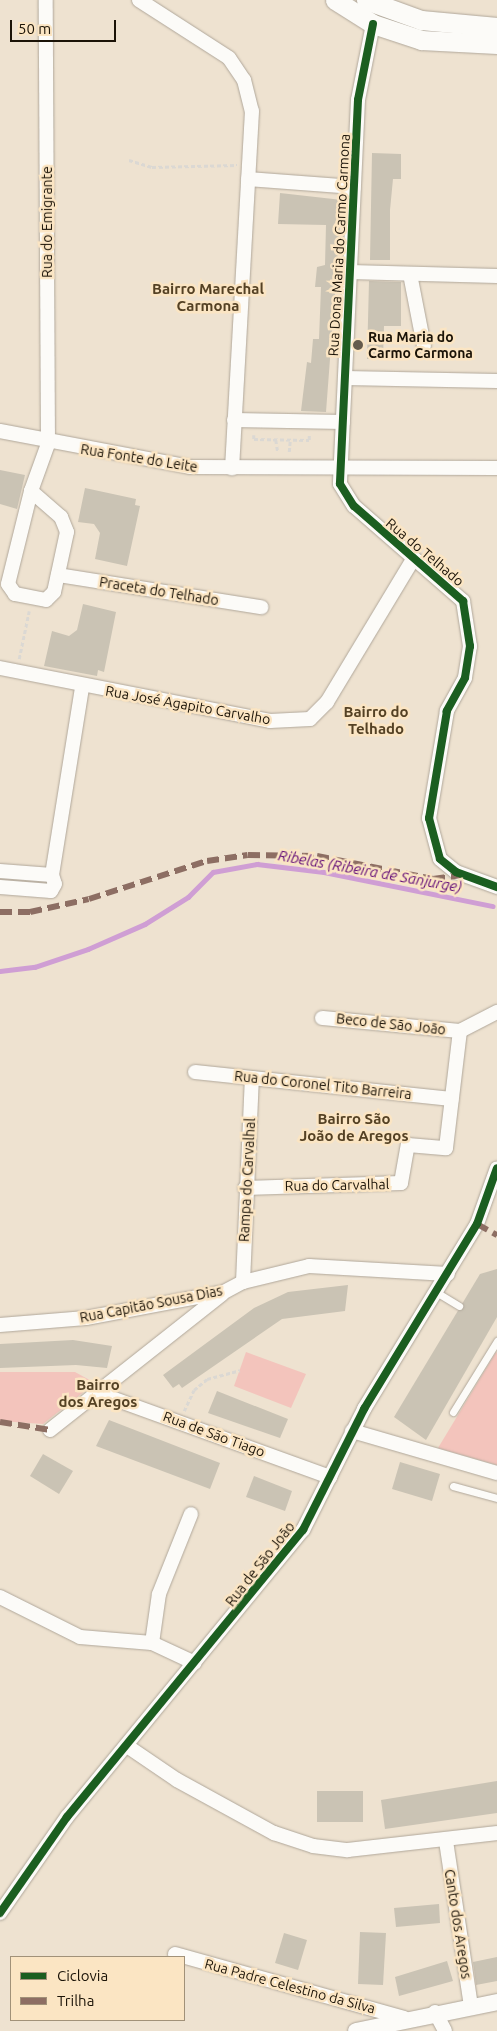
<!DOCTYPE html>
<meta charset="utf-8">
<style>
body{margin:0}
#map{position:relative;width:497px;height:2031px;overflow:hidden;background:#eee2d0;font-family:Ubuntu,sans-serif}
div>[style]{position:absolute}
.green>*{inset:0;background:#f3c4bc}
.stream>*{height:4.5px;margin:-2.25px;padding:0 2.25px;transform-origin:2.25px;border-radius:2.25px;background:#cf9ed4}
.building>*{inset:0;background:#cac3b4}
.path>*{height:2.5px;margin-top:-1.25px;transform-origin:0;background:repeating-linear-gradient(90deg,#dbd8d3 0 4px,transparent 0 6.5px)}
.roads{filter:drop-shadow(0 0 1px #b0a79a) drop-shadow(0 0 1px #b0a79a)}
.service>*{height:7px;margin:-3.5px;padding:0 3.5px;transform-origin:3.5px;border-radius:3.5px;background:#fcfbf8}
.minor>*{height:14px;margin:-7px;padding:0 7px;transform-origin:7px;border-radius:7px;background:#fcfbf8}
.tertiary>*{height:16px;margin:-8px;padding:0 8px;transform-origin:8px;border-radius:8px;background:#fcfbf8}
.secondary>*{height:19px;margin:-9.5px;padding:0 9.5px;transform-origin:9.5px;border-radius:9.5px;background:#fcfbf8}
.quiet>*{height:6px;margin-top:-3px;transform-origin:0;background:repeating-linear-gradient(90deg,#8d6e63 0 12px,transparent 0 18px)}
.cycleway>*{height:8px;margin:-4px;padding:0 4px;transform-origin:4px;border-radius:4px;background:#1b5e20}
.dots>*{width:14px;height:14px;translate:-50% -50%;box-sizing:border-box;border:2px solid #fbe5c3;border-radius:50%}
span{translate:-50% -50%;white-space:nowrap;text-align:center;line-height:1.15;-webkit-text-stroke:5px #fbe5c3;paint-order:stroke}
.street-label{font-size:14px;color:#1b1307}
.poi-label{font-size:14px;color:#1b1307;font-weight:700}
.left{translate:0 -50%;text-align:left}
.neighbourhood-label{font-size:15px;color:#544124;font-weight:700}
.water-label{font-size:15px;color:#620c77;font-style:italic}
.legend{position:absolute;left:10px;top:1956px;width:175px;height:65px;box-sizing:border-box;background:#fbe5c3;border:1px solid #a19178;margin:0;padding:6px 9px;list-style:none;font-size:15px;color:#1b1307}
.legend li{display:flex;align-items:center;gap:10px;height:25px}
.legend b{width:25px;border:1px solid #a19178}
.scale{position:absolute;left:10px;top:20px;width:106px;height:22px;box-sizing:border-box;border:2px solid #1b1307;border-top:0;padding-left:6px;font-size:15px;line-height:18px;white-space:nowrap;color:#1b1307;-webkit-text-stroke:4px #fbe5c3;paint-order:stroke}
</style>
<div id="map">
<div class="green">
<div style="clip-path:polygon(246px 1352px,306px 1374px,291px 1408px,234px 1386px)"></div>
<div style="clip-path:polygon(496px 1352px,497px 1353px,497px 1465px,438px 1448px)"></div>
<div style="clip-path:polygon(0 1372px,75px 1372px,95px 1383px,43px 1424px,0 1421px)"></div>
</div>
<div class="stream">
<div style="left:0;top:971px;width:35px;rotate:-7deg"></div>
<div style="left:35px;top:967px;width:56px;rotate:-18.8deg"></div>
<div style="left:88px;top:949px;width:62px;rotate:-23.7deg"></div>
<div style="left:145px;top:924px;width:51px;rotate:-32.1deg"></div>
<div style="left:188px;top:897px;width:35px;rotate:-45deg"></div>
<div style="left:213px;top:872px;width:45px;rotate:-10.3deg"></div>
<div style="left:257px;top:864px;width:67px;rotate:6.8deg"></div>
<div style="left:324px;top:872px;width:172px;rotate:11.4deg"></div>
</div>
<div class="building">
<div style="clip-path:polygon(372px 153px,401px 154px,401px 179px,393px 179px,390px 210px,390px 260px,370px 260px)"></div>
<div style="clip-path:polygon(280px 193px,342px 200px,326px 412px,301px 411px,307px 362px,311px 363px,313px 339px,319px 339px,321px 287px,315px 287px,317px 267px,325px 265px,326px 225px,278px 224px)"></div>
<div style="clip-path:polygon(369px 281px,401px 282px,401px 326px,384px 326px,383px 359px,367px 359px)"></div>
<div style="clip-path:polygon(0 470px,25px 475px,17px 509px,0 504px)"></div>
<div style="clip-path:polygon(85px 488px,136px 499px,135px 505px,140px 506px,127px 566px,95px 559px,100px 533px,94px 524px,78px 522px)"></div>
<div style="clip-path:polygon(83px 604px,116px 612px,104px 672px,98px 670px,97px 676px,44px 666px,52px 631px,69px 636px,77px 630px)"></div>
<div style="clip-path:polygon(497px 1269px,497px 1317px,426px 1440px,394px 1417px,480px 1274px)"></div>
<div style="clip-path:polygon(348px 1285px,345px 1311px,282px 1319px,182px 1388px,179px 1384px,173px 1388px,163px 1375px,254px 1308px,288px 1292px)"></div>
<div style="clip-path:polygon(73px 1340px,112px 1346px,107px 1368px,76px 1365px,0 1368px,0 1344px)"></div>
<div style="clip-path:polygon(217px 1391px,288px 1419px,280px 1438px,208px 1413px)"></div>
<div style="clip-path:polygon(109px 1420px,220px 1463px,210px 1489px,96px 1446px)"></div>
<div style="clip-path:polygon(43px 1454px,73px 1471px,59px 1494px,30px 1476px)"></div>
<div style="clip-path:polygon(400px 1462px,440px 1474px,432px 1501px,392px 1489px)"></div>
<div style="clip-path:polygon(254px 1476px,292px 1491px,285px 1511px,246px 1497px)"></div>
<div style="clip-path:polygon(497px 1781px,497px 1813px,385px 1829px,381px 1800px)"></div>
<div style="clip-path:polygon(317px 1791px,363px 1791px,363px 1822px,317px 1822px)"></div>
<div style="clip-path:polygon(439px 1904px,440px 1923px,396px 1927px,394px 1908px)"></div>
<div style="clip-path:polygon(360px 1932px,386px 1933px,383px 1985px,358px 1984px)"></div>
<div style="clip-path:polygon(284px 1933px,307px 1940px,298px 1970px,275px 1963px)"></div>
<div style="clip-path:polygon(497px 1957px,497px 1981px,476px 1985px,473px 1962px)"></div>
<div style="clip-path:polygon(447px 1961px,453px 1981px,399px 1996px,395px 1977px)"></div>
</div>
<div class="path">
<div style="left:129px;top:160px;width:24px;rotate:17deg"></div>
<div style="left:152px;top:167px;width:85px;rotate:-1.3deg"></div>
<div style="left:254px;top:435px;width:4px;rotate:90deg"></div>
<div style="left:254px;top:439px;width:55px;rotate:1deg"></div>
<div style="left:309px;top:440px;width:5px;rotate:-90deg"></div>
<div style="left:276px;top:440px;width:12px;rotate:81deg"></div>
<div style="left:289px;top:452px;width:12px;rotate:-85deg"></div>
<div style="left:19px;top:659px;width:49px;rotate:-78.2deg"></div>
<div style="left:184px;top:1411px;width:23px;rotate:-65deg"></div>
<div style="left:194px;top:1390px;width:17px;rotate:-40deg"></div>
<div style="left:207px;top:1379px;width:34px;rotate:-15deg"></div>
</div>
<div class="roads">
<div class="service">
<div style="left:436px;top:1292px;width:27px;rotate:31deg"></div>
<div style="left:453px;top:1412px;width:84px;rotate:-58.2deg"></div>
<div style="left:453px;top:1486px;width:46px;rotate:15.3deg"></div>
</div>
<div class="minor">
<div style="left:139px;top:0;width:107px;rotate:32.8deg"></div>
<div style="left:229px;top:58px;width:27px;rotate:56deg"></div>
<div style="left:244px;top:80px;width:32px;rotate:76deg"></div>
<div style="left:252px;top:111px;width:358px;rotate:93.2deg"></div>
<div style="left:373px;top:24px;width:77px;rotate:101.2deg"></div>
<div style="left:358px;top:100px;width:384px;rotate:92.7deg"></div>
<div style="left:340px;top:484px;width:26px;rotate:58deg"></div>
<div style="left:354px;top:506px;width:145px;rotate:41.1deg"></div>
<div style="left:463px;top:601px;width:46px;rotate:81.2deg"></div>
<div style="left:470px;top:646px;width:32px;rotate:99deg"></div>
<div style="left:465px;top:678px;width:38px;rotate:119deg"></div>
<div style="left:447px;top:711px;width:109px;rotate:99.5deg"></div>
<div style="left:429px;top:818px;width:42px;rotate:75deg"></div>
<div style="left:440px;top:859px;width:21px;rotate:39deg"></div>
<div style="left:456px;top:872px;width:44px;rotate:20.1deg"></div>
<div style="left:248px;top:179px;width:106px;rotate:4.3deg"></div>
<div style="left:350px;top:272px;width:147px;rotate:1.6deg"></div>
<div style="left:410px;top:274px;width:73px;rotate:79deg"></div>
<div style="left:345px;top:378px;width:152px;rotate:1.1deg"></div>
<div style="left:234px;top:420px;width:109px;rotate:1.1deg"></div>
<div style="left:0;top:431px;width:193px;rotate:10.7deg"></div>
<div style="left:190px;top:467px;width:307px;rotate:0.2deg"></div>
<div style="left:31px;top:491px;width:40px;rotate:41deg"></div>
<div style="left:61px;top:517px;width:16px;rotate:68deg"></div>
<div style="left:67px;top:532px;width:61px;rotate:102.2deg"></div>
<div style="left:54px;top:592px;width:11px;rotate:135deg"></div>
<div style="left:46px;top:600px;width:32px;rotate:-169deg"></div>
<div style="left:15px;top:594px;width:12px;rotate:-125deg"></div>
<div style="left:8px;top:584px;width:96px;rotate:-76.1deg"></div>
<div style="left:31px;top:491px;width:50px;rotate:-70.1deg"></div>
<div style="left:48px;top:444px;width:444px;rotate:-90.3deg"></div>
<div style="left:58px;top:575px;width:206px;rotate:9deg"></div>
<div style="left:0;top:668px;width:275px;rotate:11.1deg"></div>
<div style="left:270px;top:721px;width:40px;rotate:-2.9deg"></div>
<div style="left:310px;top:719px;width:24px;rotate:-45deg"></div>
<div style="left:327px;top:702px;width:165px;rotate:-58.9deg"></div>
<div style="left:0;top:871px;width:52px;rotate:4.4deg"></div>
<div style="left:52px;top:875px;width:9px;rotate:72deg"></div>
<div style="left:55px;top:884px;width:8px;rotate:120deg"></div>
<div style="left:51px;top:891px;width:51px;rotate:-175.5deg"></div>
<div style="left:52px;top:875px;width:190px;rotate:-80.9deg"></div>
<div style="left:322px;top:1018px;width:139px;rotate:5.4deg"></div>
<div style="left:195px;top:1072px;width:258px;rotate:6deg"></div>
<div style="left:245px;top:1188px;width:156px;rotate:-1.8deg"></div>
<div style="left:401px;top:1183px;width:39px;rotate:-80deg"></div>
<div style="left:408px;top:1145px;width:38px;rotate:5deg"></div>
<div style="left:446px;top:1148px;width:118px;rotate:-83.2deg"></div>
<div style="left:460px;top:1031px;width:42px;rotate:-27.2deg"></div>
<div style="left:243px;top:1282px;width:204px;rotate:-87.5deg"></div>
<div style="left:0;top:1325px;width:86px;rotate:-4.7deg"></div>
<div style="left:86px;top:1318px;width:140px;rotate:-10.7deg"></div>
<div style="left:224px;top:1292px;width:21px;rotate:-28deg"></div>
<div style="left:243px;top:1282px;width:68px;rotate:-13.6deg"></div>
<div style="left:309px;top:1266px;width:139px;rotate:3.3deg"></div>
<div style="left:98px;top:1393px;width:247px;rotate:19.9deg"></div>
<div style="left:50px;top:1430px;width:219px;rotate:-38.3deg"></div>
<div style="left:352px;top:1431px;width:151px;rotate:16.2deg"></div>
<div style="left:0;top:1597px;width:89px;rotate:26.6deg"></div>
<div style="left:80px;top:1637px;width:72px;rotate:4.8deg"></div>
<div style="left:152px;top:1643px;width:47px;rotate:24.9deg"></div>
<div style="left:152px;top:1643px;width:49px;rotate:-81.9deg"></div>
<div style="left:159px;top:1594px;width:86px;rotate:-68.2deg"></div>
<div style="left:127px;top:1746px;width:60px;rotate:34.2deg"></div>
<div style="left:177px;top:1780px;width:111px;rotate:28.7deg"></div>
<div style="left:274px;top:1833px;width:41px;rotate:18.4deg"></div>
<div style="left:313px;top:1846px;width:35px;rotate:7deg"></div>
<div style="left:348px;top:1850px;width:150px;rotate:-6.5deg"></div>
<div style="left:446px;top:1841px;width:168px;rotate:81.4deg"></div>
<div style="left:0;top:1913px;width:117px;rotate:-55.1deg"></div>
<div style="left:67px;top:1817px;width:372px;rotate:-50.6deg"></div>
<div style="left:303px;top:1530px;width:136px;rotate:-63.2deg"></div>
<div style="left:364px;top:1409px;width:217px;rotate:-58.6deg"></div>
<div style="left:477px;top:1224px;width:59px;rotate:-70.3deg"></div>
<div style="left:175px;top:1954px;width:238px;rotate:15.6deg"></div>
<div style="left:435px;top:2012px;width:21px;rotate:62deg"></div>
</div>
<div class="tertiary">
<div style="left:356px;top:2031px;width:144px;rotate:-11.6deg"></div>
</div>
<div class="secondary">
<div style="left:335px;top:0;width:45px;rotate:32.3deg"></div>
<div style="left:373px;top:24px;width:51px;rotate:18.4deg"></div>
<div style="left:421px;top:40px;width:76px;rotate:3deg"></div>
<div style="left:366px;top:0;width:59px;rotate:20deg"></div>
<div style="left:421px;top:20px;width:76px;rotate:5.3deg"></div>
</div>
</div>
<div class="quiet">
<div style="left:0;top:912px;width:30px"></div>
<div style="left:30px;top:912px;width:60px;rotate:-12.4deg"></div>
<div style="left:89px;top:899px;width:124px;rotate:-17.9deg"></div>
<div style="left:207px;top:861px;width:41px;rotate:-8.3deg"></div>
<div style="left:248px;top:855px;width:69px;rotate:0.8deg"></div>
<div style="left:317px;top:856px;width:118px;rotate:11.2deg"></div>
<div style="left:433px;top:879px;width:29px;rotate:-8deg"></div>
<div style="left:477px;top:1224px;width:23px;rotate:29deg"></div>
<div style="left:0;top:1422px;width:51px;rotate:9.1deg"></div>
</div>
<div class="cycleway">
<div style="left:373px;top:24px;width:77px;rotate:101.2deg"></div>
<div style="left:358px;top:100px;width:384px;rotate:92.7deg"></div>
<div style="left:340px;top:484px;width:26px;rotate:58deg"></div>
<div style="left:354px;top:506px;width:145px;rotate:41.1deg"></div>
<div style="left:463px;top:601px;width:46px;rotate:81.2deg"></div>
<div style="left:470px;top:646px;width:32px;rotate:99deg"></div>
<div style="left:465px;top:678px;width:38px;rotate:119deg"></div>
<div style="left:447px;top:711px;width:109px;rotate:99.5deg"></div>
<div style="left:429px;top:818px;width:42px;rotate:75deg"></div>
<div style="left:440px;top:859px;width:21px;rotate:39deg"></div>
<div style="left:456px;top:872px;width:44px;rotate:20.1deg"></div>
<div style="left:0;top:1913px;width:117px;rotate:-55.1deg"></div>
<div style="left:67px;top:1817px;width:372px;rotate:-50.6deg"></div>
<div style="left:303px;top:1530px;width:136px;rotate:-63.2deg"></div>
<div style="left:364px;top:1409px;width:217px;rotate:-58.6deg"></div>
<div style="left:477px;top:1224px;width:59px;rotate:-70.3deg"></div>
</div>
<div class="dots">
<div style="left:358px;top:345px;background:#655b4d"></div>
</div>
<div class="street-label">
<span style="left:47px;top:222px;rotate:-90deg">Rua do Emigrante</span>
<span style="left:339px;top:245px;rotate:-87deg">Rua Dona Maria do Carmo Carmona</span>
<span style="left:139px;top:458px;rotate:9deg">Rua Fonte do Leite</span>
<span style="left:425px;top:552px;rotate:40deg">Rua do Telhado</span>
<span style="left:159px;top:591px;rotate:9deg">Praceta do Telhado</span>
<span style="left:188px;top:705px;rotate:10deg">Rua José Agapito Carvalho</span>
<span style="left:391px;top:1024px;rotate:6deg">Beco de São João</span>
<span style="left:323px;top:1085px;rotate:6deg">Rua do Coronel Tito Barreira</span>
<span style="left:247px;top:1180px;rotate:-87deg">Rampa do Carvalhal</span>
<span style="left:337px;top:1185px;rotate:-1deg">Rua do Carvalhal</span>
<span style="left:151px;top:1304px;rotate:-11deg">Rua Capitão Sousa Dias</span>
<span style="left:214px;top:1434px;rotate:20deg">Rua de São Tiago</span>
<span style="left:260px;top:1564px;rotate:-52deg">Rua de São João</span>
<span style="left:458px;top:1924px;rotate:81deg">Canto dos Aregos</span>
<span style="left:290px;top:1986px;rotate:15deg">Rua Padre Celestino da Silva</span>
</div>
<div class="poi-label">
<span class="left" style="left:368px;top:345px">Rua Maria do<br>Carmo Carmona</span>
</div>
<div class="neighbourhood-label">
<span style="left:208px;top:297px">Bairro Marechal<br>Carmona</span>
<span style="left:376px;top:720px">Bairro do<br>Telhado</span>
<span style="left:354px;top:1127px">Bairro São<br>João de Aregos</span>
<span style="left:98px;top:1393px">Bairro<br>dos Aregos</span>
</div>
<div class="water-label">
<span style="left:370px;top:871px;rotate:10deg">Ribelas (Ribeira de Sanjurge)</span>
</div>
<ul class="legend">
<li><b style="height:6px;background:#1b5e20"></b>Ciclovia</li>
<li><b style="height:6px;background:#8d6e63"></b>Trilha</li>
</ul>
<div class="scale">50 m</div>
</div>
